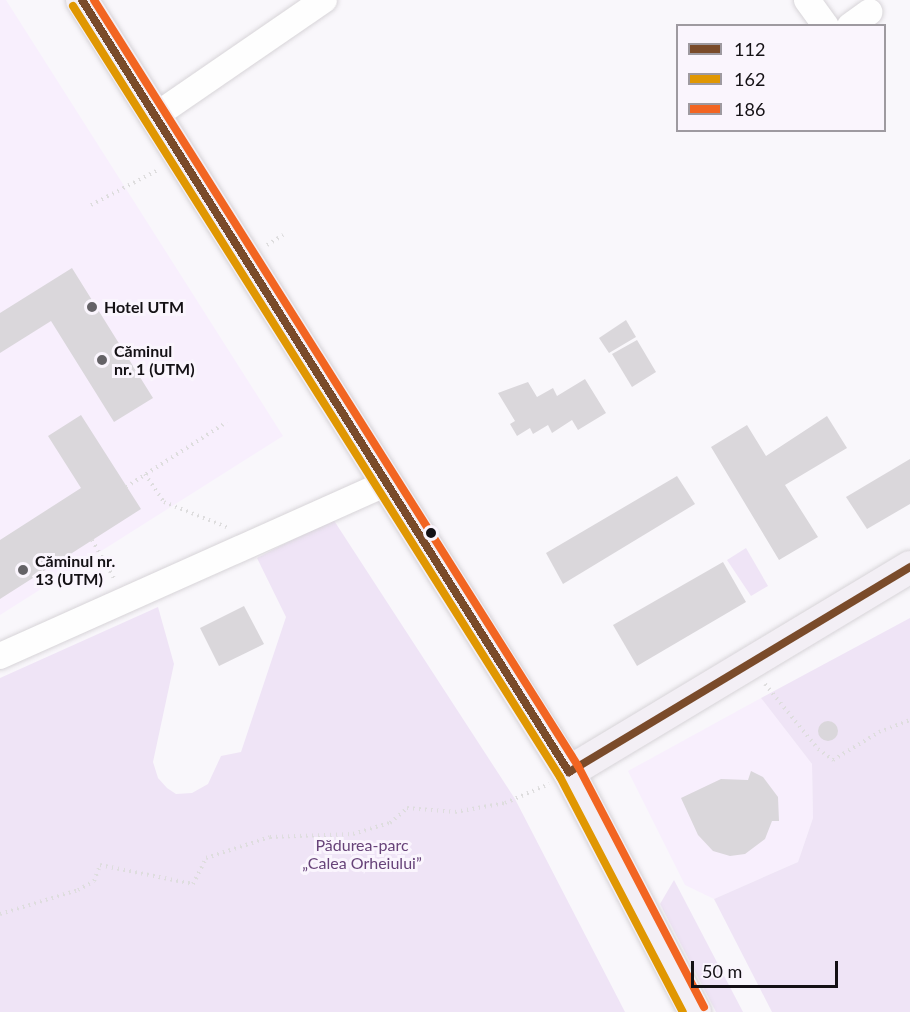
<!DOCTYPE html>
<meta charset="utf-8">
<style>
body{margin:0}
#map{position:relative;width:910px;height:1012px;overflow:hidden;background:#f9f7fb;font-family:Lato,sans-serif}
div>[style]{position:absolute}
.built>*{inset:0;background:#f8effd}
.green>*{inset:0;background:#efe4f6}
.building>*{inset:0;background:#dad7db}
.round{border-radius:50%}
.path>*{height:4px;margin-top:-2px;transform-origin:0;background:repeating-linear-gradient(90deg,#deddde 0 1.5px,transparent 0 6px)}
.roads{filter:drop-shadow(0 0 2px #d7d4d8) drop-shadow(0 0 2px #d7d4d8)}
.minor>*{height:26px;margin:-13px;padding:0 13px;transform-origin:13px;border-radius:13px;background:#fefefe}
.major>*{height:32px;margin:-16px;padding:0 16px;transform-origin:16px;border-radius:16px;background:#f3eff5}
.bus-1>*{height:8px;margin:-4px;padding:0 4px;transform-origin:4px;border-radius:4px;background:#7a4b2a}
.bus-2>*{height:8px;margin:-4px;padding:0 4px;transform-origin:4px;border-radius:4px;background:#e09702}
.bus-3>*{height:8px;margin:-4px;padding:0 4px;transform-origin:4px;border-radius:4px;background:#f26522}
.dots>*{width:16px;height:16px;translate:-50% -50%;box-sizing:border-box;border:3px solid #faf5fd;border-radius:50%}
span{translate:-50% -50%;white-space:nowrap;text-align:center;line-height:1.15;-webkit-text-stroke:6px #faf5fd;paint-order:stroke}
.poi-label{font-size:16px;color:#141115;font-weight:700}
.left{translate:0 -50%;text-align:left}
.park-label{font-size:16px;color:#674379}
.legend{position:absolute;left:676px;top:24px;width:210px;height:108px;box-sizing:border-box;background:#faf5fd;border:2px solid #9e9aa0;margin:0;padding:8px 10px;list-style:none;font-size:18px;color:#141115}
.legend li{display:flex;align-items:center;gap:12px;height:30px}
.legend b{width:30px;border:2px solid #9e9aa0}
.scale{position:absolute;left:691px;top:961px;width:147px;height:27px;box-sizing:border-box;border:3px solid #141115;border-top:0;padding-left:8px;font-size:18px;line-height:21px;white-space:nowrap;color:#141115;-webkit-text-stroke:4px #faf5fd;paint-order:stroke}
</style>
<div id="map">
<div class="built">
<div style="clip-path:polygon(0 0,6px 0,283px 436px,0 615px)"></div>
<div style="clip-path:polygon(761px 698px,812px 764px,813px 818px,798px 862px,714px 899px,685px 885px,628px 771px)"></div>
</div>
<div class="green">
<div style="clip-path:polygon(333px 519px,515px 799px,625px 1012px,0 1012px,0 678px,158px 607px,174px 664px,153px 762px,158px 778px,167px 788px,176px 794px,192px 793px,208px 784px,221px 756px,241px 752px,286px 617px,257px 558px)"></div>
<div style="clip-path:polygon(746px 548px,768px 586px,751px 596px,727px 560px)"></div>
<div style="clip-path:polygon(910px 618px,910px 1012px,772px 1012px,714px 899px,798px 862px,813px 818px,812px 764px,761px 698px)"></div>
<div style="clip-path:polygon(674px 880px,743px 1012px,716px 1012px,660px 904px)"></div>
</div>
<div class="building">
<div style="clip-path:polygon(72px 268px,153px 398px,114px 422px,51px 321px,0 353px,0 313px)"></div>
<div style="clip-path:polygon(626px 320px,636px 337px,609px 353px,599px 338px)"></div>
<div style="clip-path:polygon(637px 340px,656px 372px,632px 387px,612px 354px)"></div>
<div style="clip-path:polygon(585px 379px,606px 413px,578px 430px,572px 420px,552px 433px,548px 425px,533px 434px,530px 428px,517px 436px,510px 424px,515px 421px,498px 393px,528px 382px,537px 397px,553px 388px,557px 396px)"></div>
<div style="clip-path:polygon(81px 415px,141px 509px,0 599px,0 540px,81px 488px,48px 436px)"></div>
<div style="clip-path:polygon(827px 416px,847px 448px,785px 485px,818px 537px,779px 560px,711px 447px,747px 425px,766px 456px)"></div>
<div style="clip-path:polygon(910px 459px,910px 504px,867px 529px,846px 497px)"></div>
<div style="clip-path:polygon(677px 476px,695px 504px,563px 584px,546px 553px)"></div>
<div style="clip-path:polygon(723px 562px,746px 602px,637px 666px,613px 625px)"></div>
<div style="clip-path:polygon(244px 606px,264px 644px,219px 666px,200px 628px)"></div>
<div class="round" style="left:818px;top:721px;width:20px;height:20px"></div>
<div style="clip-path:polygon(751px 771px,763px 777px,778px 797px,779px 821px,772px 821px,765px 839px,745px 854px,730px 856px,713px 851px,698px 835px,681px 798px,721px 779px,748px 780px)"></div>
</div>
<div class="path">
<div style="left:91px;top:205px;width:76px;rotate:-27.6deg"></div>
<div style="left:267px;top:245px;width:19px;rotate:-32deg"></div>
<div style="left:145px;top:474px;width:34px;rotate:56deg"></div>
<div style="left:164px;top:502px;width:70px;rotate:21.8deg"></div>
<div style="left:126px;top:487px;width:120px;rotate:-32.8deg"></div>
<div style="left:92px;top:540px;width:46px;rotate:60.1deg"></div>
<div style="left:765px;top:684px;width:84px;rotate:50.8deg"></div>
<div style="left:818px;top:749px;width:19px;rotate:36deg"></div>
<div style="left:833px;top:760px;width:54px;rotate:-31.3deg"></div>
<div style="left:879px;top:732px;width:33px;rotate:-21deg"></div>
<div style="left:0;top:914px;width:82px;rotate:-17.1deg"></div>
<div style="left:78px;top:890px;width:18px;rotate:-29deg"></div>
<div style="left:94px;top:881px;width:17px;rotate:-69deg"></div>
<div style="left:100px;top:865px;width:95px;rotate:11.5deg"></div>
<div style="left:193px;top:884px;width:29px;rotate:-63deg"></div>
<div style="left:206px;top:858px;width:67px;rotate:-18.2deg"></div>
<div style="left:270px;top:837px;width:83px;rotate:-2.1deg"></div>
<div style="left:353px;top:834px;width:39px;rotate:-17deg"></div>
<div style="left:390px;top:823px;width:23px;rotate:-41deg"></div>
<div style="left:407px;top:808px;width:48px;rotate:4.8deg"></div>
<div style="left:455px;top:812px;width:51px;rotate:-10.2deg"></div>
<div style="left:505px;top:803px;width:48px;rotate:-23.4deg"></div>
</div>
<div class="roads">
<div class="minor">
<div style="left:807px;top:0;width:32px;rotate:54deg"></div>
<div style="left:850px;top:26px;width:24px;rotate:-36deg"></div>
<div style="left:155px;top:116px;width:205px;rotate:-34.5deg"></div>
<div style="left:0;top:656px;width:424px;rotate:-24.1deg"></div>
</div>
<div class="major">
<div style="left:82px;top:0;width:913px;rotate:57.76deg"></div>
<div style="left:569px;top:772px;width:271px;rotate:62.3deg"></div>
<div style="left:569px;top:772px;width:398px;rotate:-31deg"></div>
</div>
</div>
<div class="bus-1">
<div style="left:82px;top:0;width:913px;rotate:57.76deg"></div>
<div style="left:569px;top:772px;width:398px;rotate:-31deg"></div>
</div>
<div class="bus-2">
<div style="left:73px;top:6px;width:912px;rotate:57.72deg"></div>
<div style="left:560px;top:777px;width:265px;rotate:62.4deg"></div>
</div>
<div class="bus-3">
<div style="left:94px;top:0;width:906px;rotate:57.71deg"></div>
<div style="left:578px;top:766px;width:272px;rotate:62.4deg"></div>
</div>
<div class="dots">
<div style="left:92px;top:307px;background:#646266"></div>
<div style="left:102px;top:360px;background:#646266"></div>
<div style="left:431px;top:533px;background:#141115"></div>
<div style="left:23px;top:570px;background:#646266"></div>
</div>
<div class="poi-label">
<span class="left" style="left:104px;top:307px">Hotel UTM</span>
<span class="left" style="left:114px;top:360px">Căminul<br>nr. 1 (UTM)</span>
<span class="left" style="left:35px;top:570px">Căminul nr.<br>13 (UTM)</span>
</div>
<div class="park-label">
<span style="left:362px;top:854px">Pădurea-parc<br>„Calea Orheiului”</span>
</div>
<ul class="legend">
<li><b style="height:8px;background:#7a4b2a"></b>112</li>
<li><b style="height:8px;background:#e09702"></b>162</li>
<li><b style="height:8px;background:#f26522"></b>186</li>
</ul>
<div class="scale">50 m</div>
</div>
